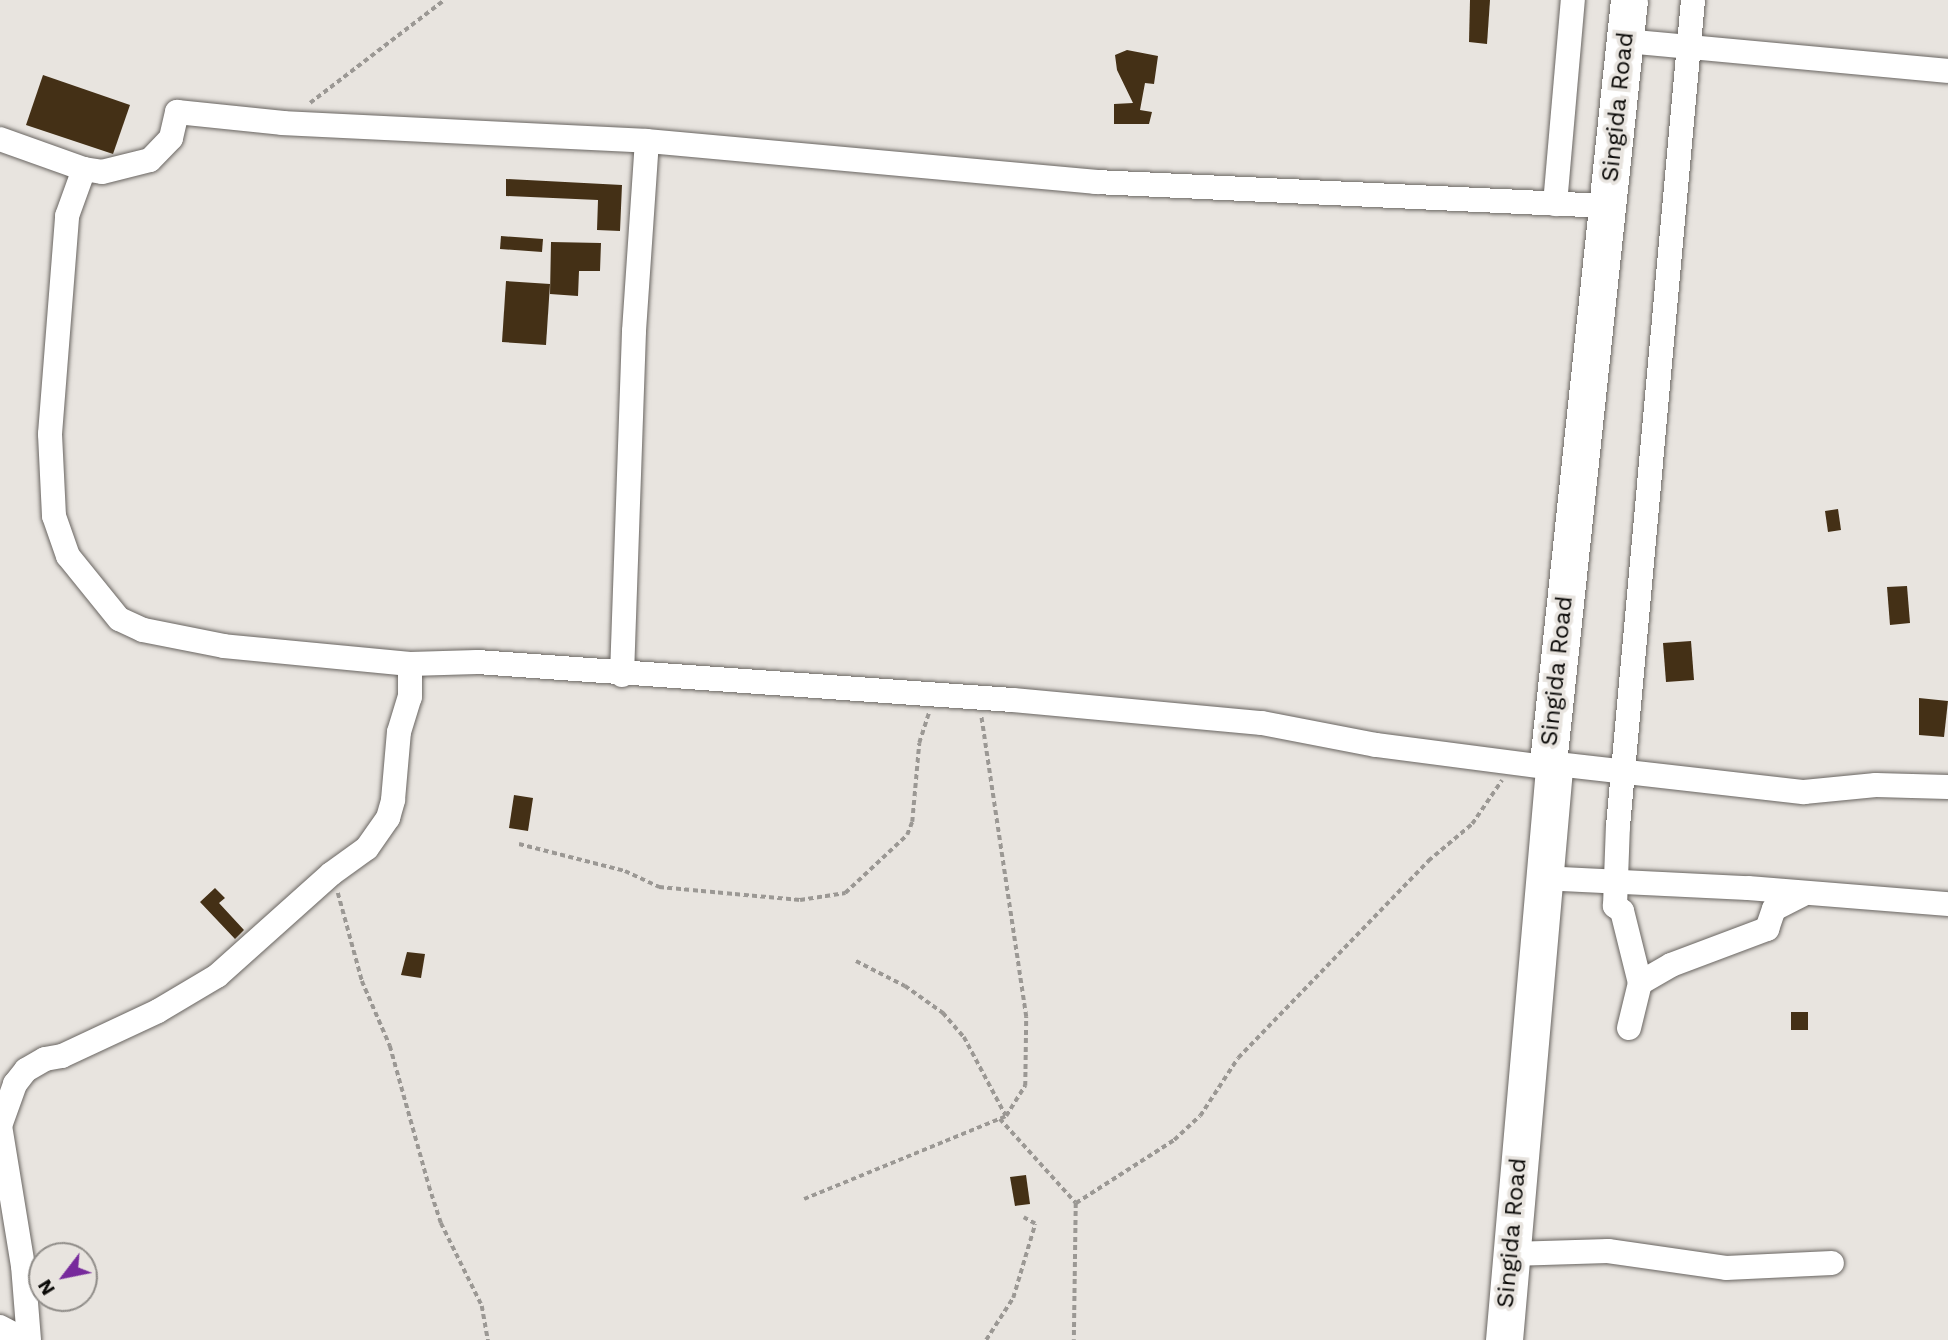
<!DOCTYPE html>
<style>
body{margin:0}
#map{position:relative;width:1948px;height:1340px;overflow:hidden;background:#e8e4df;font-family:"Work Sans",sans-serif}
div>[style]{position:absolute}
.building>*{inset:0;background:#443016}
.path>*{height:3.5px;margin-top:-1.75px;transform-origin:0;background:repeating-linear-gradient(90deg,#9b9894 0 5px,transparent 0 8.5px)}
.roads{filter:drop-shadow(0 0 2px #696561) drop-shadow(0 0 2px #696561)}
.minor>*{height:24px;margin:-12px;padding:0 12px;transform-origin:12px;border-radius:12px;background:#fff}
.highway>*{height:37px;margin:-18.5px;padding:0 18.5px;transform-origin:18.5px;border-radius:18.5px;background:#fff}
span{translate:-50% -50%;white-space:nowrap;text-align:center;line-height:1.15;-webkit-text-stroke:7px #e8e4df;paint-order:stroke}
.street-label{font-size:24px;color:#0c0b09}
.north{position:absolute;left:28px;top:1242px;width:70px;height:70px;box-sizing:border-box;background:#e8e4df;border:2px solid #908d89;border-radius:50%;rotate:238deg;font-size:19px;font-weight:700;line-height:28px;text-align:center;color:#0c0b09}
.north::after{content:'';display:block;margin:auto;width:24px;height:32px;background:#772a9c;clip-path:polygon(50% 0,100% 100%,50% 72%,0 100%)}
</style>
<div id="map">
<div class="building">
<div style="clip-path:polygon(1470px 0,1490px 0,1487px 44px,1469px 42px)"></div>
<div style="clip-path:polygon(1127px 50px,1158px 56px,1154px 84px,1145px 83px,1140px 110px,1152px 112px,1149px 124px,1114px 124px,1114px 104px,1133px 103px,1117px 70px,1115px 55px)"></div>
<div style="clip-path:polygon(43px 75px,130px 105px,113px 154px,26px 125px)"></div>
<div style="clip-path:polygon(506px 179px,622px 185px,620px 231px,597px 230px,598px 200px,506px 196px)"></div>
<div style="clip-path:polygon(501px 236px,543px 239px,542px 252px,500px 249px)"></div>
<div style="clip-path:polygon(551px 242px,601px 243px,600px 271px,579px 271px,578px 296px,550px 294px)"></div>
<div style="clip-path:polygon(506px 281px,550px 284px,546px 345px,502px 342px)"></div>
<div style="clip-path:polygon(1838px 509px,1841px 530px,1828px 532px,1825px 511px)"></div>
<div style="clip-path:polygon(1907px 586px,1910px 623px,1890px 625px,1887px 587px)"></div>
<div style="clip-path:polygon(1691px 641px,1694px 680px,1666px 682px,1663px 643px)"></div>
<div style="clip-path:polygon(1919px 698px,1948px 701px,1944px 737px,1919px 735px)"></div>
<div style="clip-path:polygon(514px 795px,533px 798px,528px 831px,509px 828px)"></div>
<div style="clip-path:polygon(215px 888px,225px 898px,219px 903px,244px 930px,235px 939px,200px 902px)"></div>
<div style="clip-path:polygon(407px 952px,425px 954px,421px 978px,401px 975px)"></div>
<div style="clip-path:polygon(1791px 1012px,1808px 1012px,1808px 1030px,1791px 1030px)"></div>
<div style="clip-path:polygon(1026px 1175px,1030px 1204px,1015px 1206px,1010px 1177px)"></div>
</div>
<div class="path">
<div style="left:310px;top:103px;width:169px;rotate:-37.5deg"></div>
<div style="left:519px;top:844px;width:109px;rotate:14.3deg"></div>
<div style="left:625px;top:871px;width:38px;rotate:25deg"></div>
<div style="left:659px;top:887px;width:142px;rotate:5.3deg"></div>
<div style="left:800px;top:900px;width:46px;rotate:-8.8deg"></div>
<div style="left:845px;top:893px;width:85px;rotate:-43.1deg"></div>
<div style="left:907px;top:835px;width:14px;rotate:-69deg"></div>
<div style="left:912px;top:822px;width:79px;rotate:-84.9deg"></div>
<div style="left:919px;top:743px;width:33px;rotate:-72deg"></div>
<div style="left:338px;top:893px;width:91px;rotate:74.7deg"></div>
<div style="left:362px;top:981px;width:71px;rotate:66.7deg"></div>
<div style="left:390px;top:1046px;width:145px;rotate:74.4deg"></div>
<div style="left:429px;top:1186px;width:39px;rotate:72deg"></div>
<div style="left:441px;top:1223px;width:93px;rotate:63.7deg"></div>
<div style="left:482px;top:1306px;width:35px;rotate:80deg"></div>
<div style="left:856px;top:961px;width:55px;rotate:27deg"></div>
<div style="left:905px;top:986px;width:47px;rotate:35.4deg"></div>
<div style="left:943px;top:1013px;width:32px;rotate:49deg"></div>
<div style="left:964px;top:1037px;width:89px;rotate:62deg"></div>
<div style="left:1000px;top:1119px;width:113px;rotate:47.9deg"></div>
<div style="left:1076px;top:1203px;width:137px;rotate:90.8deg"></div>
<div style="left:804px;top:1199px;width:218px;rotate:-22.3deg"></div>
<div style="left:1006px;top:1116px;width:36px;rotate:-58deg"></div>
<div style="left:1025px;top:1086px;width:69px;rotate:-89.2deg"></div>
<div style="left:1026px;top:1017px;width:303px;rotate:-98.5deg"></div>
<div style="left:1076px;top:1203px;width:117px;rotate:-32.7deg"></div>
<div style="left:1174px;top:1140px;width:35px;rotate:-43deg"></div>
<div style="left:1200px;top:1116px;width:69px;rotate:-56.8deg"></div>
<div style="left:1238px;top:1058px;width:274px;rotate:-46deg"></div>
<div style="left:1428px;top:861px;width:57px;rotate:-40.1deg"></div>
<div style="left:1472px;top:824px;width:53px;rotate:-55.7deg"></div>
<div style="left:986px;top:1340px;width:50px;rotate:-57.3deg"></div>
<div style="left:1013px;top:1298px;width:77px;rotate:-73.4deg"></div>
<div style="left:1035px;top:1224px;width:13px;rotate:-151deg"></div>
</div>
<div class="roads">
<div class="minor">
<div style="left:1625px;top:41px;width:324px;rotate:5.3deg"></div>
<div style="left:0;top:139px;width:89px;rotate:19.7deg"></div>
<div style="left:1555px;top:204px;width:205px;rotate:-85deg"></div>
<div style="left:410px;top:664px;width:187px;rotate:-174.5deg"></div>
<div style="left:224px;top:646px;width:83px;rotate:-168.8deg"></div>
<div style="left:143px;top:630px;width:26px;rotate:-155deg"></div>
<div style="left:119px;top:619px;width:81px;rotate:-129deg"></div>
<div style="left:68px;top:556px;width:42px;rotate:-109.3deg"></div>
<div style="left:54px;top:516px;width:82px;rotate:-92.8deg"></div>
<div style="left:50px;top:434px;width:219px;rotate:-85.5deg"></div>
<div style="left:67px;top:216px;width:50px;rotate:-70.1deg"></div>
<div style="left:84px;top:169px;width:18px;rotate:9deg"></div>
<div style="left:102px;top:172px;width:49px;rotate:-14deg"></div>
<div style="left:150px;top:160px;width:30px;rotate:-46deg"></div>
<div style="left:171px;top:138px;width:27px;rotate:-77deg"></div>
<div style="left:177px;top:112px;width:107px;rotate:5.9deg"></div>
<div style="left:283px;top:123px;width:364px;rotate:2.8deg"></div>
<div style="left:647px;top:141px;width:451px;rotate:5.2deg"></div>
<div style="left:1096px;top:182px;width:512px;rotate:2.69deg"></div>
<div style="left:622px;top:675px;width:344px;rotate:-88deg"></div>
<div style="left:634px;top:331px;width:190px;rotate:-86.1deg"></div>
<div style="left:1548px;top:763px;width:258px;rotate:6.5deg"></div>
<div style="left:1804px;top:792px;width:72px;rotate:-5.6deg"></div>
<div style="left:1876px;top:785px;width:72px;rotate:1.6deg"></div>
<div style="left:1541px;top:878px;width:207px;rotate:2.8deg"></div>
<div style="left:1748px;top:888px;width:201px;rotate:4.6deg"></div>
<div style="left:1640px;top:983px;width:74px;rotate:-104deg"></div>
<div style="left:1622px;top:911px;width:9px;rotate:-144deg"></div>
<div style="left:1615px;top:906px;width:80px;rotate:-87.9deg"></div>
<div style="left:1618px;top:826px;width:829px;rotate:-84.81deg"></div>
<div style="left:1629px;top:1028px;width:46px;rotate:-76.3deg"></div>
<div style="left:1640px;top:983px;width:36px;rotate:-30deg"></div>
<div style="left:1671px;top:965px;width:103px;rotate:-20.6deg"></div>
<div style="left:1767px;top:929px;width:21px;rotate:-71deg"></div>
<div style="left:1774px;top:909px;width:33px;rotate:-27deg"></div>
<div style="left:1511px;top:1254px;width:97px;rotate:-1.8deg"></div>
<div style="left:1608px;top:1251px;width:119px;rotate:8.2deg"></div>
<div style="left:1726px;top:1268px;width:106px;rotate:-2.7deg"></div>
<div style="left:0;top:1327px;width:19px;rotate:28deg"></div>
<div style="left:29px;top:1340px;width:74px;rotate:-94.6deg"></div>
<div style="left:23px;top:1266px;width:142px;rotate:-99.3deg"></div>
<div style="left:0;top:1126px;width:45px;rotate:-70.3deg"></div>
<div style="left:15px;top:1084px;width:18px;rotate:-52deg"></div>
<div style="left:26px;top:1070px;width:22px;rotate:-30deg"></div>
<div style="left:45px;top:1059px;width:17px;rotate:-10deg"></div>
<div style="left:62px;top:1056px;width:106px;rotate:-25.1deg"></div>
<div style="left:158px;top:1011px;width:69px;rotate:-30.7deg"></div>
<div style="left:217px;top:976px;width:153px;rotate:-41.8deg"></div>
<div style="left:331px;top:874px;width:44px;rotate:-35.8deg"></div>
<div style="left:367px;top:848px;width:37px;rotate:-55deg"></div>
<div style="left:388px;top:818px;width:19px;rotate:-74deg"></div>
<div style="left:393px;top:800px;width:68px;rotate:-85deg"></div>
<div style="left:399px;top:732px;width:37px;rotate:-73deg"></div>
<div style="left:410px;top:697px;width:33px;rotate:-90deg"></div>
<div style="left:410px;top:664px;width:67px;rotate:-1.7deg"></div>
<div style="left:477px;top:662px;width:537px;rotate:4.06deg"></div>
<div style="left:1013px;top:700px;width:250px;rotate:5.3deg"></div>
<div style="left:1262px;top:723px;width:116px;rotate:10.9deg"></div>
<div style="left:1376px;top:745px;width:179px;rotate:7.4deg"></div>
</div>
<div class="highway">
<div style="left:1504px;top:1340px;width:574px;rotate:-85deg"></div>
<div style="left:1554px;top:768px;width:8px;rotate:-140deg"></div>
<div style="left:1548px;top:763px;width:767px;rotate:-83.94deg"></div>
</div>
</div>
<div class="street-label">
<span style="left:1618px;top:107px;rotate:-84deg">Singida Road</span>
<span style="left:1557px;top:671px;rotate:-84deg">Singida Road</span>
<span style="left:1512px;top:1233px;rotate:-85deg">Singida Road</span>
</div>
<div class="north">N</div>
</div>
